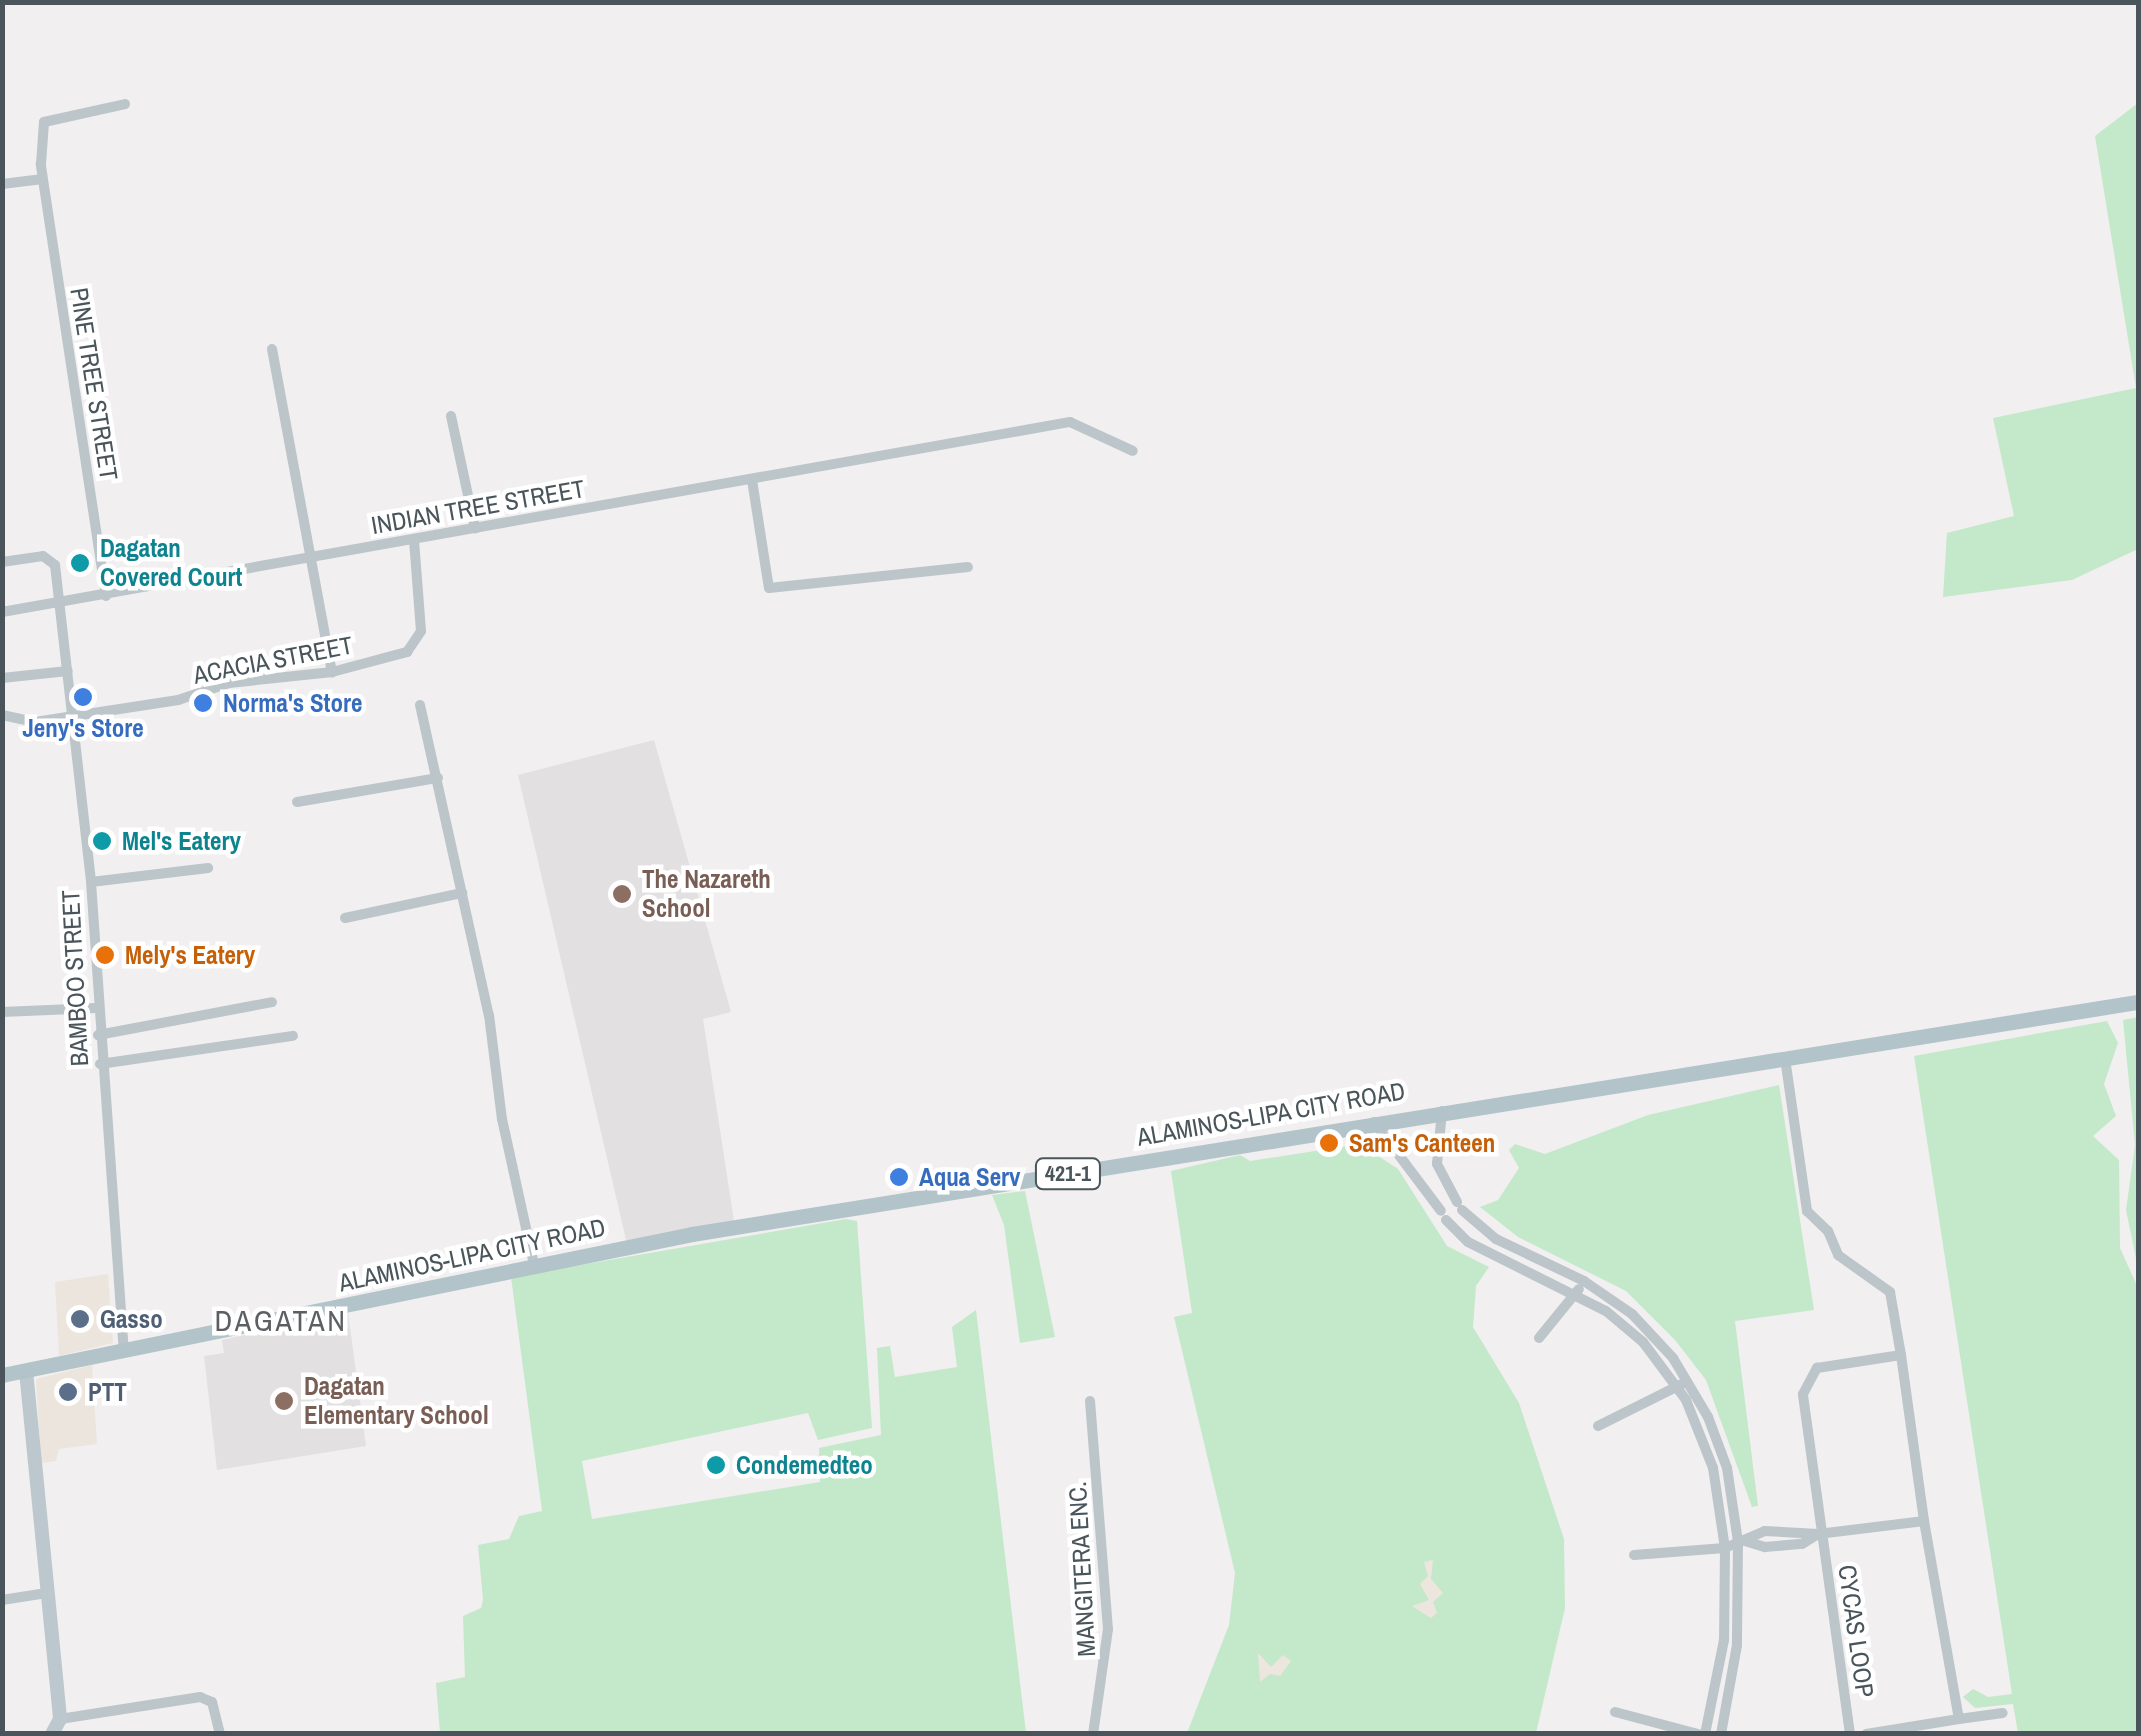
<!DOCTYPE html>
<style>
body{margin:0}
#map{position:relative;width:2141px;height:1736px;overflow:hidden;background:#f1efef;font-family:"Archivo Narrow",sans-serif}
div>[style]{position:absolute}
.commercial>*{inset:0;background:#ece5de}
.education>*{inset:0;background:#e2e0e0}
.green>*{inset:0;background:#c3e9ca}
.sand>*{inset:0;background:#ede6de}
.street>*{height:10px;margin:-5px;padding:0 5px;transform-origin:5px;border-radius:5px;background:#bcc5ca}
.secondary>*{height:14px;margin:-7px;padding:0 7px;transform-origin:7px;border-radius:7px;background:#bdc8ce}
.primary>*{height:15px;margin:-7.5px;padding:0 7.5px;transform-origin:7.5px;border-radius:7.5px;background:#b2c3ca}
.dots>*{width:28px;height:28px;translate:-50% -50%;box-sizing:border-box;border:5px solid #fff;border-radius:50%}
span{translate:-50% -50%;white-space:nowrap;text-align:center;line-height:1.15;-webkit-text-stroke:9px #fff;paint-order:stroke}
.shield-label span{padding:2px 8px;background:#fff;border:2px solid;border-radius:8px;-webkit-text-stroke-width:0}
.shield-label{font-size:22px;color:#49555a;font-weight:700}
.street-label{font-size:25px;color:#49555a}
.culture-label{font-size:25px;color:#0d838f;font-weight:700}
.left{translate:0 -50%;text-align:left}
.shop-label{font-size:25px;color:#366cbe;font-weight:700}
.education-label{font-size:25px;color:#785e54;font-weight:700}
.food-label{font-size:25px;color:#c56008;font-weight:700}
.service-label{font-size:25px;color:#4e5e75;font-weight:700}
.quarter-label{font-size:30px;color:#5c6063;letter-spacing:2.5px}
.frame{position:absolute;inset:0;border:5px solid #49555a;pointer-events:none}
</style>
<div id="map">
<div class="commercial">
<div style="clip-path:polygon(108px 1274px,113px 1343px,59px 1356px,55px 1282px)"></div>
<div style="clip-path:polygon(92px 1365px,97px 1444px,59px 1449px,56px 1461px,41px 1463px,36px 1379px)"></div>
</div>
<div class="education">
<div style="clip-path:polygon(654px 740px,731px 1012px,703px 1019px,734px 1221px,627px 1244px,518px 775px)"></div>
<div style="clip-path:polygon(348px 1312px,366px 1446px,217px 1470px,204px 1356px,224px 1353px,222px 1340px)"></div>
</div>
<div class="green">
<div style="clip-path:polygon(2138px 103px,2138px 549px,2072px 580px,1943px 597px,1947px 533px,2014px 516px,1993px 418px,2136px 388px,2095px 136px)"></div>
<div style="clip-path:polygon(2138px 1017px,2138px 1268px,2126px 1210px,2135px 1145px,2123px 1020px)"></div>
<div style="clip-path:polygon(2107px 1021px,2118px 1043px,2104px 1084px,2116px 1116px,2093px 1136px,2119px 1160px,2120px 1248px,2138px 1288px,2138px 1733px,2018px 1733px,2013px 1704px,1975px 1708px,1963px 1697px,1973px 1689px,1988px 1697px,2012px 1694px,1914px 1056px)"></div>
<div style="clip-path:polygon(1779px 1085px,1814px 1310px,1735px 1321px,1758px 1506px,1752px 1507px,1706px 1380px,1675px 1340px,1626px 1291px,1518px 1237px,1480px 1207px,1498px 1200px,1519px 1168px,1509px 1150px,1515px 1144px,1545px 1154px,1648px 1115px)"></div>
<div style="clip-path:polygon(1360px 1144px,1398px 1169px,1447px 1246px,1489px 1267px,1476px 1286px,1473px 1327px,1519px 1403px,1564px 1539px,1565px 1608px,1536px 1733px,1187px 1733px,1229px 1625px,1235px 1573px,1174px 1317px,1192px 1313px,1171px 1171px,1240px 1155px,1250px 1161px)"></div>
<div style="clip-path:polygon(1025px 1191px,1055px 1337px,1020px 1343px,1004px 1225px,992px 1195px)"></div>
<div style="clip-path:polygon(846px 1219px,857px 1221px,872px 1428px,818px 1440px,808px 1413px,582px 1461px,592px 1519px,820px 1482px,819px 1448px,881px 1435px,877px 1348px,890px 1346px,895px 1377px,957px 1367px,952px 1327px,976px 1310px,1026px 1733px,440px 1733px,436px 1683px,465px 1677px,463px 1616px,481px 1608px,483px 1600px,478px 1545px,509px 1539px,519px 1516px,542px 1511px,511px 1277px)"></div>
</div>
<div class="sand">
<div style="clip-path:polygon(1433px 1560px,1431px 1579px,1443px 1593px,1433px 1602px,1437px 1613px,1431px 1618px,1412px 1606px,1429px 1600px,1420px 1584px,1428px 1576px,1424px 1562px)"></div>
<div style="clip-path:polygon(1258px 1653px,1271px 1667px,1283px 1655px,1291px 1661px,1280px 1676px,1270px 1674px,1260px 1682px)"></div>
</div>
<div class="street">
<div style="left:2px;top:184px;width:39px;rotate:-7deg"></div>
<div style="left:272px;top:349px;width:329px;rotate:79.5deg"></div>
<div style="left:451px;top:416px;width:115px;rotate:77.9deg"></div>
<div style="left:752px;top:480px;width:109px;rotate:81.1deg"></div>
<div style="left:769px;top:588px;width:200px;rotate:-6deg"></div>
<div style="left:2px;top:562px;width:41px;rotate:-8.3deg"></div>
<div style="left:43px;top:556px;width:15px;rotate:37deg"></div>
<div style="left:55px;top:565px;width:319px;rotate:83.5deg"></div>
<div style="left:91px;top:882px;width:469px;rotate:86deg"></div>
<div style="left:106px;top:596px;width:437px;rotate:-98.6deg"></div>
<div style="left:41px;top:164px;width:42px;rotate:-85.9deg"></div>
<div style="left:44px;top:122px;width:83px;rotate:-12.5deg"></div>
<div style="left:2px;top:612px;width:1085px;rotate:-10.09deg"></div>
<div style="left:1070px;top:422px;width:69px;rotate:24.7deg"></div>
<div style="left:2px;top:678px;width:66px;rotate:-6.1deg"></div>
<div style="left:420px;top:705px;width:318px;rotate:77.5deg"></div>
<div style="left:489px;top:1015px;width:105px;rotate:82.9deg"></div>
<div style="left:502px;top:1119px;width:149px;rotate:77.6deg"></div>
<div style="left:2px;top:715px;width:34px;rotate:12deg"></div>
<div style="left:35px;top:722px;width:145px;rotate:-8.7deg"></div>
<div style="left:178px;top:700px;width:54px;rotate:-18.4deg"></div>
<div style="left:229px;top:683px;width:104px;rotate:-6.1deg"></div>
<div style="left:332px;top:672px;width:78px;rotate:-14.9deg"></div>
<div style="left:407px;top:652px;width:25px;rotate:-56deg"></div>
<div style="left:421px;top:631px;width:91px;rotate:-94.4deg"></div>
<div style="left:297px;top:802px;width:143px;rotate:-9.7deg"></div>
<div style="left:91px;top:882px;width:118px;rotate:-6.8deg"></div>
<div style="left:345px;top:918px;width:120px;rotate:-12.1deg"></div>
<div style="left:2px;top:1012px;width:94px;rotate:-2.4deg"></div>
<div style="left:98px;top:1035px;width:177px;rotate:-10.7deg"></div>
<div style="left:1785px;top:1058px;width:155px;rotate:81.8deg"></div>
<div style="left:1807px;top:1211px;width:29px;rotate:44deg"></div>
<div style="left:1828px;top:1231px;width:26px;rotate:67deg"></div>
<div style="left:1838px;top:1255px;width:64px;rotate:35.4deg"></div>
<div style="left:1890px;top:1292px;width:64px;rotate:80.1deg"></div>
<div style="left:100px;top:1064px;width:195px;rotate:-8.3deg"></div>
<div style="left:1442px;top:1111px;width:53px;rotate:95.4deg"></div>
<div style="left:1437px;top:1164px;width:43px;rotate:62.2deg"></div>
<div style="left:1374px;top:1122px;width:111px;rotate:53deg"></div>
<div style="left:1462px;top:1210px;width:45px;rotate:40.5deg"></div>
<div style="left:1496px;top:1239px;width:98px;rotate:25.5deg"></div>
<div style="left:1584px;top:1281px;width:58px;rotate:34.5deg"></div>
<div style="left:1632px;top:1314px;width:60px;rotate:47deg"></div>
<div style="left:1673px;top:1358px;width:69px;rotate:59.3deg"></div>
<div style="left:1708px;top:1417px;width:54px;rotate:69.6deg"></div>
<div style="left:1727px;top:1468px;width:75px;rotate:81.5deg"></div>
<div style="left:1738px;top:1542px;width:103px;rotate:90.6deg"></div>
<div style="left:1737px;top:1645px;width:90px;rotate:100.2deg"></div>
<div style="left:1446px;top:1220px;width:31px;rotate:45deg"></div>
<div style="left:1468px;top:1242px;width:154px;rotate:26.6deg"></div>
<div style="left:1606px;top:1311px;width:48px;rotate:40deg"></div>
<div style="left:1643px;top:1342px;width:72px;rotate:53.4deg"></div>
<div style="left:1686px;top:1400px;width:73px;rotate:68.3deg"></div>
<div style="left:1713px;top:1468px;width:81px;rotate:81.5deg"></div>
<div style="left:1725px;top:1548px;width:92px;rotate:90.6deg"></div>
<div style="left:1724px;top:1640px;width:96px;rotate:101.4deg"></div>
<div style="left:1539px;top:1338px;width:63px;rotate:-50.8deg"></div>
<div style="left:1090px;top:1401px;width:229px;rotate:85.5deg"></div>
<div style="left:1108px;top:1629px;width:106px;rotate:98.1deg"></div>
<div style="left:1598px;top:1426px;width:94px;rotate:-26.6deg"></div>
<div style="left:1745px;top:1541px;width:21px;rotate:17deg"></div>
<div style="left:1765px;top:1547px;width:37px;rotate:-5deg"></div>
<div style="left:1802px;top:1544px;width:19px;rotate:-32deg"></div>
<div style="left:1634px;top:1555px;width:91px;rotate:-4.4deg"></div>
<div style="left:1725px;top:1548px;width:43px;rotate:-23deg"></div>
<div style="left:1765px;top:1531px;width:53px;rotate:3.2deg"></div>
<div style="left:1818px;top:1534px;width:107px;rotate:-7deg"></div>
<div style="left:1924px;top:1521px;width:201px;rotate:80deg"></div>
<div style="left:1959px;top:1719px;width:94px;rotate:170.8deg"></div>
<div style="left:2px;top:1600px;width:45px;rotate:-9deg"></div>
<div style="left:1615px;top:1712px;width:86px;rotate:14.8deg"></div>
<div style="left:60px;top:1719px;width:142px;rotate:-8.9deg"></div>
<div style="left:200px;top:1697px;width:13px;rotate:23deg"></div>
<div style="left:212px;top:1702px;width:33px;rotate:76deg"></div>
<div style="left:1959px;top:1719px;width:44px;rotate:-7.8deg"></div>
<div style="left:1850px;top:1734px;width:343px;rotate:-97.9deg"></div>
<div style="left:1803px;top:1394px;width:30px;rotate:-62deg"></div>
<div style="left:1817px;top:1368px;width:85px;rotate:-8.8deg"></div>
<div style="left:1901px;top:1355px;width:168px;rotate:82.1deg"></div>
</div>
<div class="secondary">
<div style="left:26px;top:1371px;width:350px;rotate:84.4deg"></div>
<div style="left:60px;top:1719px;width:17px;rotate:118deg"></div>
</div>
<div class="primary">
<div style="left:2px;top:1375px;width:704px;rotate:-11.55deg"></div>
<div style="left:692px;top:1234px;width:1464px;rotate:-9.12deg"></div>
</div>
<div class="dots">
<div style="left:80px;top:563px;background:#0f9aa8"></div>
<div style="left:83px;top:697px;background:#3f7fe0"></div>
<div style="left:203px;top:703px;background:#3f7fe0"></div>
<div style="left:102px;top:841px;background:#0f9aa8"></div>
<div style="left:622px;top:894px;background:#8d6e63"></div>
<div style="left:105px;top:955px;background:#e8710a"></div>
<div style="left:1329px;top:1143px;background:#e8710a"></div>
<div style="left:899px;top:1177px;background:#3f7fe0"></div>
<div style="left:80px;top:1319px;background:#5c6f8a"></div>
<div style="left:68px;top:1392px;background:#5c6f8a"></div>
<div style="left:284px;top:1401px;background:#8d6e63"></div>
<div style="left:716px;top:1465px;background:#0f9aa8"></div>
</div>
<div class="shield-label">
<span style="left:1068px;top:1174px">421-1</span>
</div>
<div class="street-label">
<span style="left:94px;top:384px;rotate:81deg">PINE TREE STREET</span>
<span style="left:478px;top:507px;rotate:-10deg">INDIAN TREE STREET</span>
<span style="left:273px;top:660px;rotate:-11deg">ACACIA STREET</span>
<span style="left:75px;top:978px;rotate:-93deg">BAMBOO STREET</span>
<span style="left:1271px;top:1114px;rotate:-10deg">ALAMINOS-LIPA CITY ROAD</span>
<span style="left:472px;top:1255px;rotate:-12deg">ALAMINOS-LIPA CITY ROAD</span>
<span style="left:1082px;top:1569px;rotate:-93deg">MANGITERA ENC.</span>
<span style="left:1856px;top:1631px;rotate:82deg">CYCAS LOOP</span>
</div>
<div class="culture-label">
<span class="left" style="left:100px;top:563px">Dagatan<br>Covered Court</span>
<span class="left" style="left:122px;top:841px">Mel's Eatery</span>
<span class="left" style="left:736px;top:1465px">Condemedteo</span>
</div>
<div class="shop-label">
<span class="left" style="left:223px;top:703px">Norma's Store</span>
<span style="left:83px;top:728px">Jeny's Store</span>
<span class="left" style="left:919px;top:1177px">Aqua Serv</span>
</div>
<div class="education-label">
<span class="left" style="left:642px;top:894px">The Nazareth<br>School</span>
<span class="left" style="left:304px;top:1401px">Dagatan<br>Elementary School</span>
</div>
<div class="food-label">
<span class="left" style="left:125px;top:955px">Mely's Eatery</span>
<span class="left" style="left:1349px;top:1143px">Sam's Canteen</span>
</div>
<div class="service-label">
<span class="left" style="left:100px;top:1319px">Gasso</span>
<span class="left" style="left:88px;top:1392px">PTT</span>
</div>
<div class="quarter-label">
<span style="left:281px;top:1320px">DAGATAN</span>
</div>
<div class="frame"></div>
</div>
